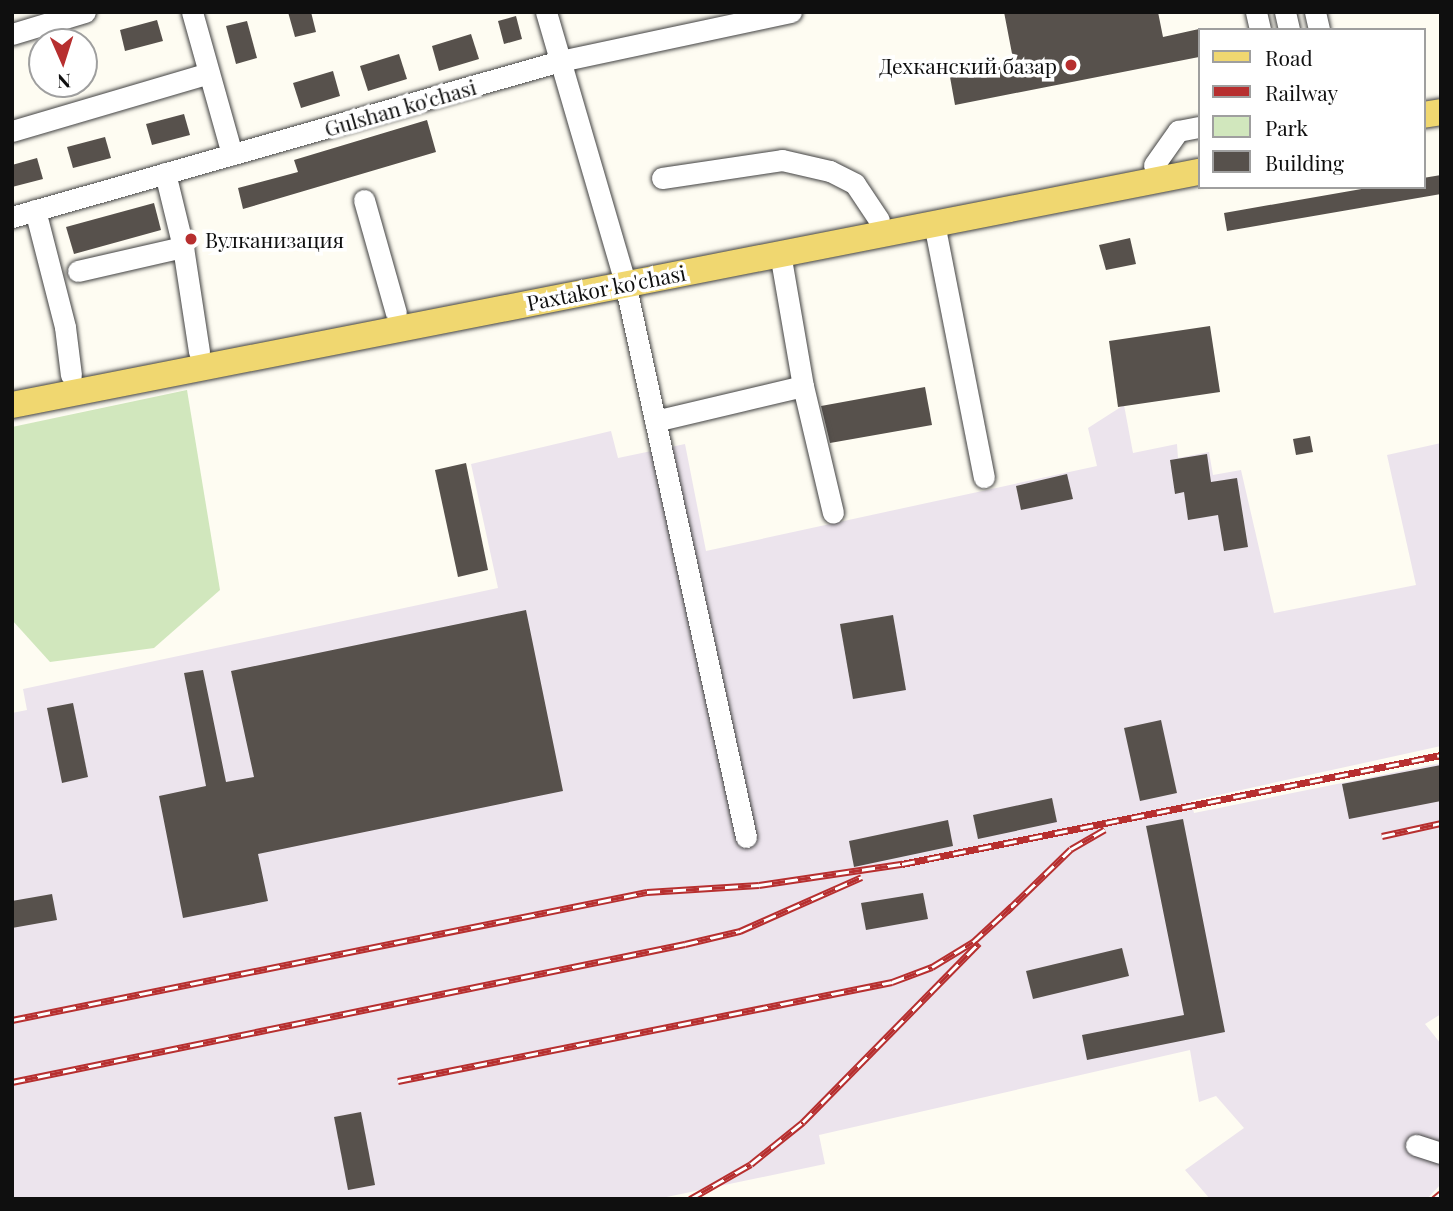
<!DOCTYPE html>
<meta charset="utf-8">
<style>
body{margin:0}
#map{position:relative;width:1453px;height:1211px;overflow:hidden;background:#fefcf2;font-family:"Playfair Display",serif}
div>[style]{position:absolute}
.industrial>*{inset:0;background:#ece4ed}
.green>*{inset:0;background:#d1e7bd}
.building>*{inset:0;background:#57514c}
.roads{filter:drop-shadow(0 0 2px #424242) drop-shadow(0 0 2px #424242)}
.minor>*{height:21px;margin:-10.5px;padding:0 10.5px;transform-origin:10.5px;border-radius:10.5px;background:#fff}
.major>*{height:26px;margin:-13px;padding:0 13px;transform-origin:13px;border-radius:13px;background:#f0d770}
.rail>*{height:7px;margin-top:-3.5px;transform-origin:0;background:repeating-linear-gradient(90deg,#fff 0 13px,#b72f2f 0 26px);box-sizing:border-box;border-block:2px solid #b72f2f}
.dots>*{width:19px;height:19px;translate:-50% -50%;box-sizing:border-box;border:4px solid #fff;border-radius:50%}
span{translate:-50% -50%;white-space:nowrap;text-align:center;line-height:1.15;-webkit-text-stroke:7px #fff;paint-order:stroke}
.poi-label{font-size:21px;color:#0f0f0f}
.right{translate:-100% -50%;text-align:right}
.left{translate:0 -50%;text-align:left}
.street-label{font-size:21px;color:#0f0f0f}
.frame{position:absolute;inset:0;border:14px solid #0f0f0f;pointer-events:none}
.legend{position:absolute;left:1198px;top:28px;width:228px;height:161px;box-sizing:border-box;background:#fff;border:2px solid #9f9f9f;margin:0;padding:9px 12px;list-style:none;font-size:21px;color:#0f0f0f}
.legend li{display:flex;align-items:center;gap:14px;height:35px}
.legend b{width:35px;border:2px solid #9f9f9f}
.north{position:absolute;left:28px;top:28px;width:70px;height:70px;box-sizing:border-box;background:#fff;border:2px solid #9f9f9f;border-radius:50%;rotate:177deg;font-size:19px;font-weight:700;line-height:28px;text-align:center;color:#0f0f0f}
.north::after{content:'';display:block;margin:auto;width:24px;height:32px;background:#b72f2f;clip-path:polygon(50% 0,100% 100%,50% 72%,0 100%)}
</style>
<div id="map">
<div class="industrial">
<div style="clip-path:polygon(1124px 405px,1133px 453px,1177px 444px,1178px 458px,1209px 452px,1213px 475px,1241px 470px,1274px 613px,1416px 585px,1387px 455px,1441px 443px,1441px 746px,1191px 801px,1194px 813px,1441px 763px,1441px 1014px,1425px 1024px,1441px 1044px,1441px 1184px,1427px 1199px,1210px 1199px,1185px 1170px,1244px 1128px,1216px 1096px,1199px 1102px,1190px 1050px,819px 1135px,825px 1164px,657px 1199px,12px 1199px,12px 713px,27px 710px,23px 689px,498px 588px,471px 464px,611px 431px,618px 458px,685px 444px,706px 551px,1097px 466px,1088px 428px)"></div>
</div>
<div class="green">
<div style="clip-path:polygon(187px 390px,220px 590px,154px 648px,50px 662px,12px 620px,12px 427px)"></div>
</div>
<div class="building">
<div style="clip-path:polygon(288px 12px,311px 12px,316px 32px,295px 37px)"></div>
<div style="clip-path:polygon(1004px 12px,1158px 12px,1163px 37px,1199px 29px,1199px 57px,955px 105px,950px 77px,1014px 64px)"></div>
<div style="clip-path:polygon(516px 16px,522px 39px,504px 44px,498px 21px)"></div>
<div style="clip-path:polygon(157px 20px,163px 41px,125px 51px,120px 30px)"></div>
<div style="clip-path:polygon(247px 21px,257px 58px,236px 64px,226px 26px)"></div>
<div style="clip-path:polygon(471px 34px,479px 59px,439px 71px,432px 46px)"></div>
<div style="clip-path:polygon(399px 54px,407px 79px,368px 91px,360px 66px)"></div>
<div style="clip-path:polygon(333px 71px,340px 96px,301px 108px,293px 83px)"></div>
<div style="clip-path:polygon(184px 114px,190px 135px,152px 145px,146px 124px)"></div>
<div style="clip-path:polygon(427px 120px,436px 152px,243px 209px,238px 188px,298px 172px,294px 160px)"></div>
<div style="clip-path:polygon(105px 137px,111px 158px,73px 168px,67px 147px)"></div>
<div style="clip-path:polygon(37px 158px,43px 179px,12px 187px,12px 165px)"></div>
<div style="clip-path:polygon(1441px 175px,1441px 194px,1227px 231px,1224px 213px,1373px 187px,1423px 187px,1423px 178px)"></div>
<div style="clip-path:polygon(154px 203px,161px 230px,74px 254px,66px 227px)"></div>
<div style="clip-path:polygon(1130px 238px,1136px 264px,1106px 270px,1099px 245px)"></div>
<div style="clip-path:polygon(1210px 326px,1220px 392px,1118px 407px,1109px 341px)"></div>
<div style="clip-path:polygon(925px 387px,932px 425px,830px 443px,821px 406px)"></div>
<div style="clip-path:polygon(1310px 436px,1313px 452px,1296px 455px,1293px 439px)"></div>
<div style="clip-path:polygon(1207px 454px,1211px 482px,1237px 478px,1248px 547px,1224px 551px,1218px 515px,1188px 520px,1184px 492px,1175px 494px,1170px 460px)"></div>
<div style="clip-path:polygon(466px 463px,488px 570px,458px 577px,435px 470px)"></div>
<div style="clip-path:polygon(1067px 474px,1073px 499px,1021px 510px,1016px 486px)"></div>
<div style="clip-path:polygon(526px 610px,563px 791px,258px 854px,268px 901px,183px 918px,159px 796px,206px 786px,184px 673px,203px 670px,226px 782px,254px 777px,231px 671px)"></div>
<div style="clip-path:polygon(893px 615px,906px 690px,853px 699px,840px 624px)"></div>
<div style="clip-path:polygon(73px 703px,88px 777px,62px 783px,47px 708px)"></div>
<div style="clip-path:polygon(1161px 720px,1177px 793px,1140px 801px,1124px 728px)"></div>
<div style="clip-path:polygon(1441px 765px,1441px 801px,1349px 819px,1342px 784px)"></div>
<div style="clip-path:polygon(1052px 798px,1057px 822px,978px 839px,973px 815px)"></div>
<div style="clip-path:polygon(1183px 819px,1225px 1032px,1087px 1060px,1082px 1035px,1184px 1015px,1146px 826px)"></div>
<div style="clip-path:polygon(948px 820px,953px 846px,854px 867px,849px 841px)"></div>
<div style="clip-path:polygon(923px 893px,928px 919px,866px 930px,861px 903px)"></div>
<div style="clip-path:polygon(52px 894px,57px 920px,12px 928px,12px 901px)"></div>
<div style="clip-path:polygon(1122px 948px,1129px 976px,1033px 999px,1026px 971px)"></div>
<div style="clip-path:polygon(361px 1112px,375px 1185px,348px 1190px,334px 1117px)"></div>
</div>
<div class="roads">
<div class="minor">
<div style="left:192px;top:12px;width:148px;rotate:74.3deg"></div>
<div style="left:546px;top:12px;width:282px;rotate:73.7deg"></div>
<div style="left:625px;top:283px;width:567px;rotate:77.68deg"></div>
<div style="left:1256px;top:12px;width:18px;rotate:77deg"></div>
<div style="left:1285px;top:12px;width:18px;rotate:77deg"></div>
<div style="left:1315px;top:12px;width:18px;rotate:77deg"></div>
<div style="left:12px;top:34px;width:76px;rotate:-16.8deg"></div>
<div style="left:12px;top:131px;width:205px;rotate:-16.4deg"></div>
<div style="left:1154px;top:165px;width:42px;rotate:-54.8deg"></div>
<div style="left:1178px;top:131px;width:21px;rotate:-11deg"></div>
<div style="left:165px;top:173px;width:76px;rotate:76.3deg"></div>
<div style="left:183px;top:247px;width:106px;rotate:81.3deg"></div>
<div style="left:662px;top:178px;width:121px;rotate:-8.5deg"></div>
<div style="left:782px;top:160px;width:49px;rotate:12.9deg"></div>
<div style="left:830px;top:171px;width:28px;rotate:27deg"></div>
<div style="left:855px;top:184px;width:43px;rotate:56.3deg"></div>
<div style="left:364px;top:200px;width:117px;rotate:74.2deg"></div>
<div style="left:35px;top:210px;width:121px;rotate:75.6deg"></div>
<div style="left:65px;top:327px;width:48px;rotate:82.9deg"></div>
<div style="left:12px;top:217px;width:570px;rotate:-15.89deg"></div>
<div style="left:560px;top:61px;width:236px;rotate:-12deg"></div>
<div style="left:934px;top:223px;width:259px;rotate:78.9deg"></div>
<div style="left:780px;top:253px;width:135px;rotate:80.2deg"></div>
<div style="left:803px;top:386px;width:130px;rotate:76.7deg"></div>
<div style="left:78px;top:271px;width:108px;rotate:-12.9deg"></div>
<div style="left:655px;top:421px;width:152px;rotate:-13.3deg"></div>
<div style="left:1416px;top:1145px;width:26px;rotate:18deg"></div>
</div>
<div class="major">
<div style="left:1423px;top:115px;width:18px;rotate:-9deg"></div>
<div style="left:12px;top:405px;width:1210px;rotate:-11.11deg"></div>
</div>
</div>
<div class="rail">
<div style="left:1382px;top:836px;width:60px;rotate:-12.4deg"></div>
<div style="left:1007px;top:911px;width:89px;rotate:-44.1deg"></div>
<div style="left:1071px;top:849px;width:39px;rotate:-30deg"></div>
<div style="left:12px;top:1020px;width:648px;rotate:-11.4deg"></div>
<div style="left:647px;top:892px;width:112px;rotate:-3.6deg"></div>
<div style="left:759px;top:885px;width:145px;rotate:-8.4deg"></div>
<div style="left:902px;top:864px;width:550px;rotate:-11.43deg"></div>
<div style="left:398px;top:1081px;width:504px;rotate:-11.33deg"></div>
<div style="left:892px;top:982px;width:43px;rotate:-20.6deg"></div>
<div style="left:932px;top:967px;width:48px;rotate:-31.4deg"></div>
<div style="left:973px;top:942px;width:53px;rotate:-42.7deg"></div>
<div style="left:12px;top:1082px;width:687px;rotate:-11.59deg"></div>
<div style="left:685px;top:944px;width:57px;rotate:-13.3deg"></div>
<div style="left:740px;top:931px;width:133px;rotate:-23.9deg"></div>
<div style="left:690px;top:1199px;width:70px;rotate:-29.8deg"></div>
<div style="left:751px;top:1164px;width:67px;rotate:-38.9deg"></div>
<div style="left:803px;top:1122px;width:251px;rotate:-45.5deg"></div>
<div style="left:1434px;top:1199px;width:9px;rotate:-41deg"></div>
</div>
<div class="dots">
<div style="left:1071px;top:65px;background:#b72f2f"></div>
<div style="left:191px;top:239px;background:#b72f2f"></div>
</div>
<div class="poi-label">
<span class="right" style="left:1057px;top:65px">Дехканский базар</span>
<span class="left" style="left:205px;top:239px">Вулканизация</span>
</div>
<div class="street-label">
<span style="left:400px;top:107px;rotate:-16deg">Gulshan ko'chasi</span>
<span style="left:606px;top:287px;rotate:-11deg">Paxtakor ko'chasi</span>
</div>
<div class="frame"></div>
<ul class="legend">
<li><b style="height:9px;background:#f0d770"></b>Road</li>
<li><b style="height:9px;background:#b72f2f"></b>Railway</li>
<li><b style="height:19px;background:#d1e7bd"></b>Park</li>
<li><b style="height:19px;background:#57514c"></b>Building</li>
</ul>
<div class="north">N</div>
</div>
